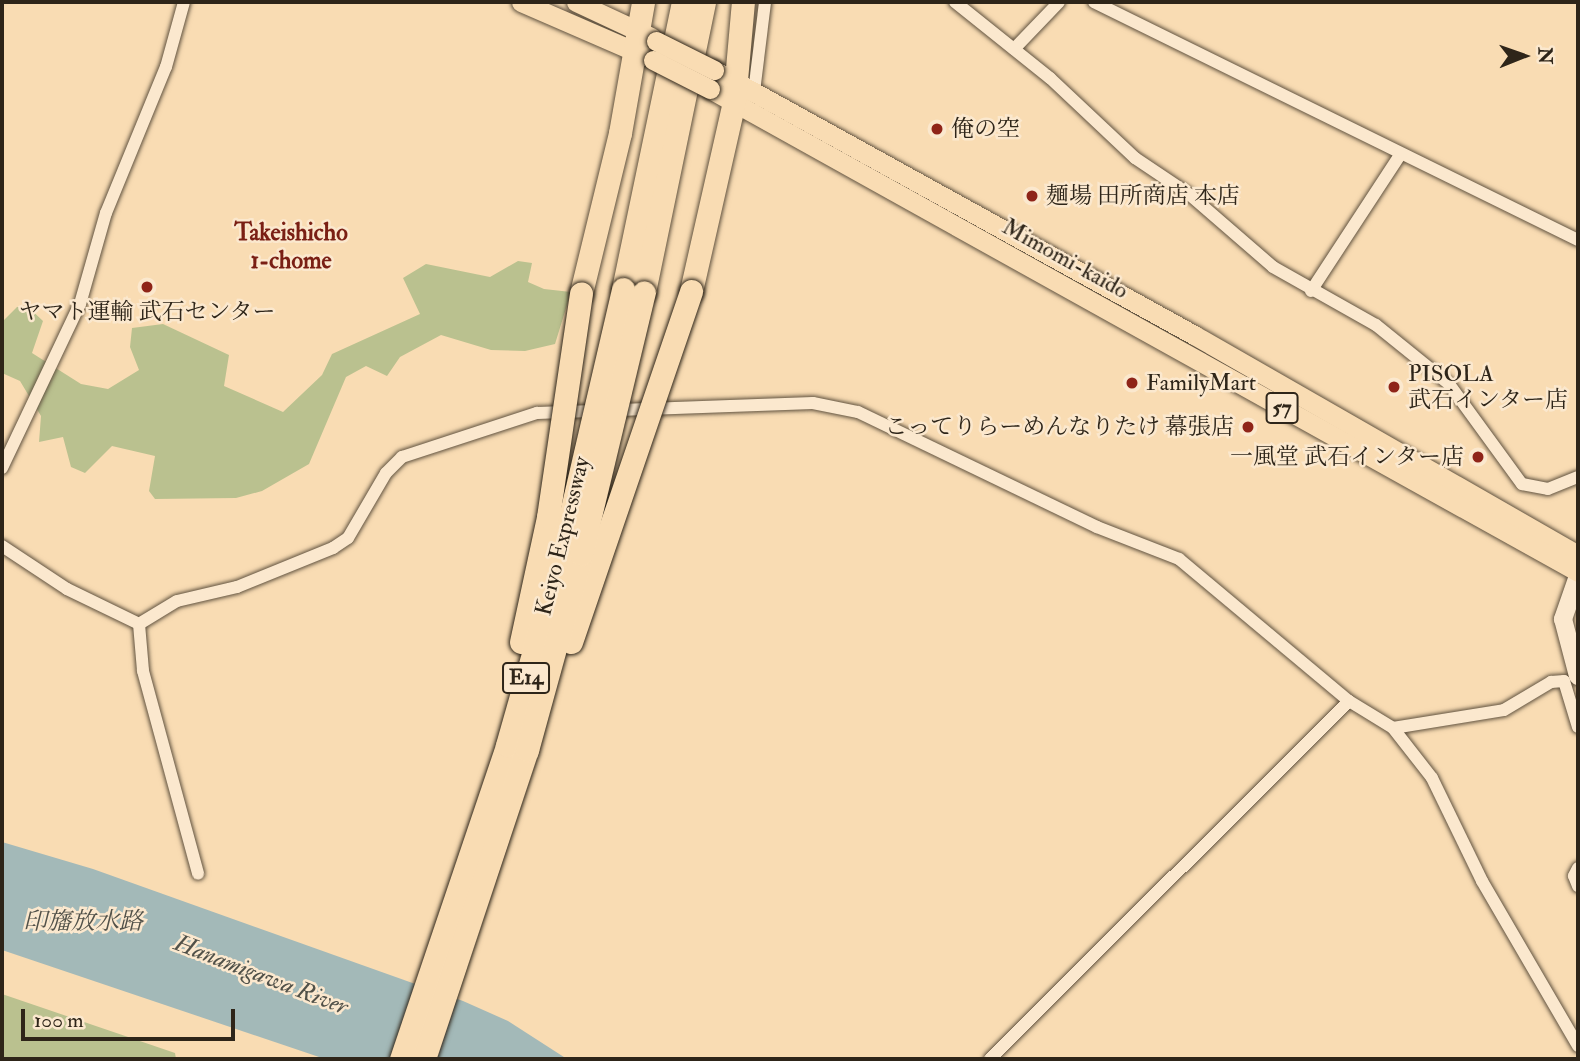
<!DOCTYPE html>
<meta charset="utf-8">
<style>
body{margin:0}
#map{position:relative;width:1580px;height:1061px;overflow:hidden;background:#f9dcb3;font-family:"IM FELL Double Pica","Noto Serif JP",serif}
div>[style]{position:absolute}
.green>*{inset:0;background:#bac18f}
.water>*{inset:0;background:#a3b9b8}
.roads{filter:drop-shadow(0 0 2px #615340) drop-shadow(0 0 2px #615340)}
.street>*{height:12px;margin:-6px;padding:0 6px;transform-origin:6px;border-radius:6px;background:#fbe8ce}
.secondary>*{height:18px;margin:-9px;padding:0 9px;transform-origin:9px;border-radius:9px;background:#fbe8ce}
.primary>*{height:19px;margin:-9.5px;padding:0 9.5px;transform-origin:9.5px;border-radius:9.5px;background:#f9dcb3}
.highway>*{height:23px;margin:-11.5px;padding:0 11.5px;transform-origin:11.5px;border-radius:11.5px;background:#f9dcb3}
.bridges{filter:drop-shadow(0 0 2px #2e2519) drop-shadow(0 0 2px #2e2519)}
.primary-bridge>*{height:19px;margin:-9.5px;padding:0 9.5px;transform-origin:9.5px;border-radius:9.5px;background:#f9dcb3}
.highway-bridge>*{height:23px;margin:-11.5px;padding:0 11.5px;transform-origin:11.5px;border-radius:11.5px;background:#f9dcb3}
.dots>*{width:19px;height:19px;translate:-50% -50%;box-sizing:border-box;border:4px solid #fbe8ce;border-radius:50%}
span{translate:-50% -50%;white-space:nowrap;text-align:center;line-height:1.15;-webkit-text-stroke:5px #fbe8ce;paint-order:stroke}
.shield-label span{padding:2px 5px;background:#fbe8ce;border:2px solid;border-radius:5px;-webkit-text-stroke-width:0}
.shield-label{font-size:21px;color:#2e2519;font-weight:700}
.poi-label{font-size:23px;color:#2e2519}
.left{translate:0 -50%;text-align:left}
.right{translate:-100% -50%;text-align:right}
.street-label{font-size:23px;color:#2e2519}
.neighbourhood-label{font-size:24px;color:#7a1f14;font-weight:700}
.water-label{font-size:24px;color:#515149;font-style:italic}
.frame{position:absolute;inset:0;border:4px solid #2e2519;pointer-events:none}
.north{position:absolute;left:1489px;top:21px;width:70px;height:70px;-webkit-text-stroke:5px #fbe8ce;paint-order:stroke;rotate:89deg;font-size:19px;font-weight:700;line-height:28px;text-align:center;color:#2e2519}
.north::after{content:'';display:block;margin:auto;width:24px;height:32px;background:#2e2519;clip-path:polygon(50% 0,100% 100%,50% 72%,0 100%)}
.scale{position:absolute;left:21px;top:1009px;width:214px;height:32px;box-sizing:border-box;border:4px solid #2e2519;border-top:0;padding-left:9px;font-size:21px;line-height:24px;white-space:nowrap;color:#2e2519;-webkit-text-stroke:5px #fbe8ce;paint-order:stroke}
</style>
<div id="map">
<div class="green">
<div style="clip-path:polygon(518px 261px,532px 263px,528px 282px,544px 289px,571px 292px,555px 344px,525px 351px,491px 350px,441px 335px,400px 357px,387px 376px,366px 366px,346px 377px,309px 464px,262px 491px,236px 498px,155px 499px,149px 491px,155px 456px,112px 446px,85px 473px,71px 467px,63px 437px,39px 442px,41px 416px,20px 381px,2px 373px,2px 322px,17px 307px,27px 306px,43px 321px,32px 353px,81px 384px,108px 389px,139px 370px,130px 347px,132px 328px,163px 324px,229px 355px,224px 386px,283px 412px,322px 375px,332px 354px,420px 314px,403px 278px,426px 264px,490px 277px)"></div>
<div style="clip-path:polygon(2px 994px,175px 1053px,176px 1059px,2px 1059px)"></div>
</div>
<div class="water">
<div style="clip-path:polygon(2px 842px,93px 869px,463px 1001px,508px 1021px,567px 1059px,325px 1059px,2px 950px)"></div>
</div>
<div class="roads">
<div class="street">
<div style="left:955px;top:2px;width:122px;rotate:38.7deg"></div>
<div style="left:1050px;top:78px;width:117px;rotate:43.3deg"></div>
<div style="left:1135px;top:158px;width:66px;rotate:33.9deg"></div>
<div style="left:1190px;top:195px;width:110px;rotate:40.9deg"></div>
<div style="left:1273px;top:267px;width:118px;rotate:29.4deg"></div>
<div style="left:1376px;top:325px;width:94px;rotate:38.9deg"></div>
<div style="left:1449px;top:384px;width:124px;rotate:53.9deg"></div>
<div style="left:1522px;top:484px;width:26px;rotate:11deg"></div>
<div style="left:1548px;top:489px;width:32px;rotate:-22deg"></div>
<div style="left:1094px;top:2px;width:539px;rotate:26.18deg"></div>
<div style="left:1014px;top:49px;width:65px;rotate:-46.2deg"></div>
<div style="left:754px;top:92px;width:91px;rotate:-83deg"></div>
<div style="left:1311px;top:291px;width:163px;rotate:-56.8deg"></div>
<div style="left:2px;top:468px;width:182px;rotate:-64.6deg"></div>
<div style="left:80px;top:304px;width:95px;rotate:-74.1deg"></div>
<div style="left:106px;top:213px;width:158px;rotate:-67.7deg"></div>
<div style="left:166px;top:67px;width:67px;rotate:-74.5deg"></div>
<div style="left:2px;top:546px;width:78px;rotate:33.5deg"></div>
<div style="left:67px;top:589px;width:80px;rotate:25.9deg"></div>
<div style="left:139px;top:624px;width:44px;rotate:-31.2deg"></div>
<div style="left:177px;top:601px;width:62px;rotate:-13.1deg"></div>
<div style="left:237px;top:587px;width:104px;rotate:-22.1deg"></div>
<div style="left:333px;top:548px;width:18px;rotate:-34deg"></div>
<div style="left:348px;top:538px;width:75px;rotate:-59.7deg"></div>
<div style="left:386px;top:473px;width:23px;rotate:-45deg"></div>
<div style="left:402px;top:457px;width:142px;rotate:-18.1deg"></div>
<div style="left:537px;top:413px;width:276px;rotate:-2.1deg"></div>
<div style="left:813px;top:403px;width:46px;rotate:11.3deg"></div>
<div style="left:858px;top:412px;width:265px;rotate:25.7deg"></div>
<div style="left:1097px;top:527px;width:88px;rotate:21.3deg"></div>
<div style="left:1179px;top:559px;width:222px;rotate:39.9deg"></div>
<div style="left:1349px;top:701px;width:52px;rotate:31.5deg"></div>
<div style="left:1393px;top:728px;width:63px;rotate:52deg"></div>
<div style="left:1432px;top:778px;width:114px;rotate:64.1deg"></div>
<div style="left:1482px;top:881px;width:191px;rotate:59.8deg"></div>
<div style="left:139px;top:624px;width:47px;rotate:85.1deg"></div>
<div style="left:143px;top:671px;width:210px;rotate:74.8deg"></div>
<div style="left:1393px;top:728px;width:112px;rotate:-9.2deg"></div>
<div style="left:1504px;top:710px;width:55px;rotate:-30.8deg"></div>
<div style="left:1551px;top:682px;width:13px;rotate:-4deg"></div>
<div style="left:1564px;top:681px;width:48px;rotate:73.1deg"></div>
<div style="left:1578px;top:868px;width:9px;rotate:117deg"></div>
<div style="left:1574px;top:876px;width:11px;rotate:68deg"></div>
<div style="left:990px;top:1059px;width:507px;rotate:-44.92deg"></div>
</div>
<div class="secondary">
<div style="left:1578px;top:576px;width:46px;rotate:109.2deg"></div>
<div style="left:1563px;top:619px;width:59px;rotate:75.3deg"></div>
</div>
<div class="primary">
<div style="left:521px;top:2px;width:135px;rotate:23.5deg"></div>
<div style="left:576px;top:2px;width:83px;rotate:25deg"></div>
<div style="left:714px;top:70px;width:548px;rotate:28.9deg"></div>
<div style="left:1194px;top:335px;width:443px;rotate:29.8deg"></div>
<div style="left:710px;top:89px;width:993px;rotate:29.09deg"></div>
</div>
<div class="highway">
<div style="left:623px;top:289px;width:293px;rotate:-78.2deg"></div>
<div style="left:691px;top:291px;width:194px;rotate:-77.2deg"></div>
<div style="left:734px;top:102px;width:100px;rotate:-84.9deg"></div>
<div style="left:644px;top:292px;width:296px;rotate:-78.3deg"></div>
<div style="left:581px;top:293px;width:165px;rotate:-76.3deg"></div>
<div style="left:620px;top:133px;width:133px;rotate:-80deg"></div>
</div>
</div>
<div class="bridges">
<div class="primary-bridge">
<div style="left:656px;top:41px;width:65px;rotate:26.6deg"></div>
<div style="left:653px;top:60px;width:64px;rotate:27deg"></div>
</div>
<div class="highway-bridge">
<div style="left:521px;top:642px;width:128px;rotate:-77.8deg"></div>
<div style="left:548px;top:517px;width:226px;rotate:-81.6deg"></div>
<div style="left:571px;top:642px;width:371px;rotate:-71.1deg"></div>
<div style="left:401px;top:1059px;width:331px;rotate:-71.3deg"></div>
<div style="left:507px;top:745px;width:197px;rotate:-74.1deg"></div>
<div style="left:561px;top:556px;width:274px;rotate:-76.9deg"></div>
<div style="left:424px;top:1059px;width:326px;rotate:-71.6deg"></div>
<div style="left:527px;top:750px;width:203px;rotate:-74.6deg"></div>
<div style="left:581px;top:554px;width:269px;rotate:-76.5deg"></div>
</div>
</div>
<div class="dots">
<div style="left:937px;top:129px;background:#8f2418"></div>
<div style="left:1032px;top:196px;background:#8f2418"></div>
<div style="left:147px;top:287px;background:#8f2418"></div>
<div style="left:1132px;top:383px;background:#8f2418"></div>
<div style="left:1394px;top:387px;background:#8f2418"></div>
<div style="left:1248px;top:427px;background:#8f2418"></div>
<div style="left:1478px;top:457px;background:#8f2418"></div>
</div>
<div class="shield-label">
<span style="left:1282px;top:408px">57</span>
<span style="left:526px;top:678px">E14</span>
</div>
<div class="poi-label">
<span class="left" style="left:951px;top:129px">俺の空</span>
<span class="left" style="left:1046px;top:196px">麺場 田所商店 本店</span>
<span style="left:147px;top:312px">ヤマト運輸 武石センター</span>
<span class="left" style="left:1408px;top:387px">PISOLA<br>武石インター店</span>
<span class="left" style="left:1146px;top:383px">FamilyMart</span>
<span class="right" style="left:1234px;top:427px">こってりらーめんなりたけ 幕張店</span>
<span class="right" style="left:1464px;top:457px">一風堂 武石インター店</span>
</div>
<div class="street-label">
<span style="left:1065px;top:259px;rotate:29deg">Mimomi-kaido</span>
<span style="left:563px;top:536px;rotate:-76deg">Keiyo Expressway</span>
</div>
<div class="neighbourhood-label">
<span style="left:291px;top:247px">Takeishicho<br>1-chome</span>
</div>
<div class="water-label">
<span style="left:83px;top:922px">印旛放水路</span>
<span style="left:261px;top:975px;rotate:21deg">Hanamigawa River</span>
</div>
<div class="frame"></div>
<div class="north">N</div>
<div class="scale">100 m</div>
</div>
